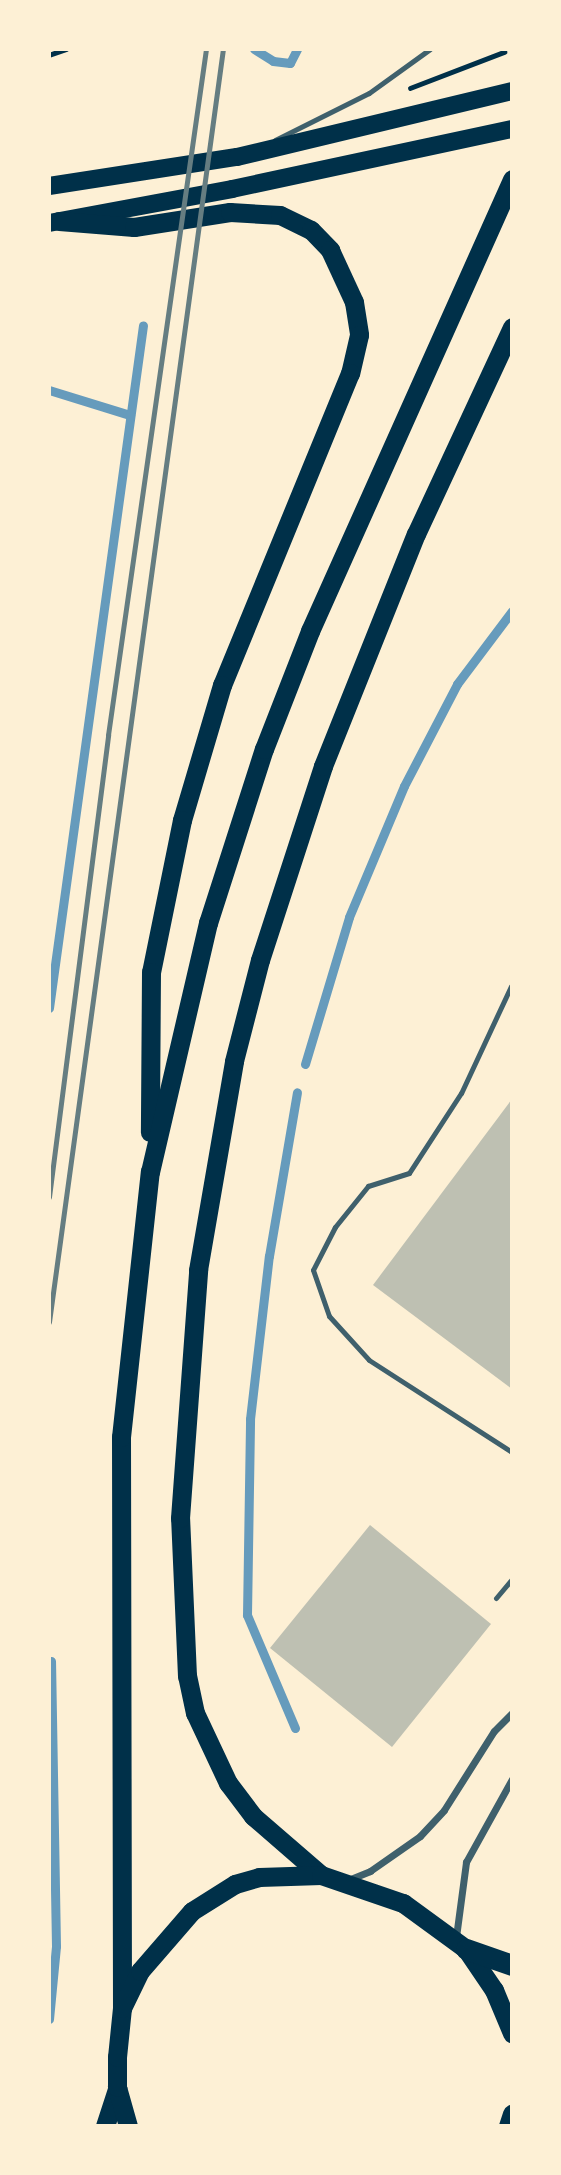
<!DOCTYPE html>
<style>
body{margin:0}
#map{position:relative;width:561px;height:2175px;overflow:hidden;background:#fdf0d5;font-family:"Zilla Slab",serif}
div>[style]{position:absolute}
.stream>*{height:9px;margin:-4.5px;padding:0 4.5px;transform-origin:4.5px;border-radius:4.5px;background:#669bbc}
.building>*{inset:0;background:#bec0b2}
.path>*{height:4.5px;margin:-2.25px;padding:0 2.25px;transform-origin:2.25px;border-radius:2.25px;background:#003049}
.service>*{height:5px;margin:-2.5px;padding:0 2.5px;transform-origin:2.5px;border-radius:2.5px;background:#3f606c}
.minor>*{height:7px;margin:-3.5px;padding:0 3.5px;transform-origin:3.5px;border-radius:3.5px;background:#3f606c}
.primary>*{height:18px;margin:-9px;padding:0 9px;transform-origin:9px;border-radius:9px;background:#003049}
.trunk>*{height:19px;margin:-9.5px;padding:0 9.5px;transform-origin:9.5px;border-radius:9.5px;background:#003049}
.motorway>*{height:21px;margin:-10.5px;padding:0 10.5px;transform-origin:10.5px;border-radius:10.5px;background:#003049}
.rail>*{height:5px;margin:-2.5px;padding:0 2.5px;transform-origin:2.5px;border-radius:2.5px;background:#657d81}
span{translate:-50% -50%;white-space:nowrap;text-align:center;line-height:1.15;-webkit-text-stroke:6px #fdf0d5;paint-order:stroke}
.frame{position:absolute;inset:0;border:51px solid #fdf0d5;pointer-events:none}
</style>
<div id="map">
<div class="stream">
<div style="left:254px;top:49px;width:22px;rotate:32deg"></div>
<div style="left:273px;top:61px;width:17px;rotate:7deg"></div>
<div style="left:290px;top:63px;width:16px;rotate:-63deg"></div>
<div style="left:49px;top:390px;width:85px;rotate:17.2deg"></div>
<div style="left:49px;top:1008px;width:689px;rotate:-82.16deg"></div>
<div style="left:305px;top:1064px;width:153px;rotate:-73.3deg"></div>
<div style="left:349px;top:917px;width:142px;rotate:-67.2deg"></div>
<div style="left:404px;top:786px;width:115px;rotate:-62.5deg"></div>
<div style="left:457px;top:684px;width:91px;rotate:-53deg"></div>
<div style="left:295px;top:1728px;width:123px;rotate:-113deg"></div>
<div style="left:247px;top:1615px;width:196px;rotate:-89.1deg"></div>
<div style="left:250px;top:1419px;width:164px;rotate:-83.4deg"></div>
<div style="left:269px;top:1256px;width:166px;rotate:-80.3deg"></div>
<div style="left:49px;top:2019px;width:73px;rotate:-84.5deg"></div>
<div style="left:56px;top:1946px;width:285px;rotate:-91deg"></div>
</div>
<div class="building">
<div style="clip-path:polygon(512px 1099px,512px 1389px,373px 1285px)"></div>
<div style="clip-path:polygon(370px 1525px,491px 1624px,392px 1747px,270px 1648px)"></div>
</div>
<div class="path">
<div style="left:49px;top:55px;width:18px;rotate:-19deg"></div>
<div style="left:410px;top:88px;width:101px;rotate:-21deg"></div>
</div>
<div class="service">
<div style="left:275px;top:140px;width:105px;rotate:-26.6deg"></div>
<div style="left:369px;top:93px;width:75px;rotate:-35.8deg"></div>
<div style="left:511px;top:986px;width:118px;rotate:115deg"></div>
<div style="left:461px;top:1093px;width:95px;rotate:123deg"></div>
<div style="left:409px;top:1173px;width:43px;rotate:162.4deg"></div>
<div style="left:368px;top:1186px;width:53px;rotate:128.8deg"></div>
<div style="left:335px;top:1227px;width:48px;rotate:117.1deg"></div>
<div style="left:313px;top:1270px;width:49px;rotate:70.8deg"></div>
<div style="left:329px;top:1316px;width:59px;rotate:47.7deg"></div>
<div style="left:369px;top:1360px;width:170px;rotate:32.8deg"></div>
<div style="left:496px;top:1598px;width:25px;rotate:-50deg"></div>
</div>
<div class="minor">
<div style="left:348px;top:1880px;width:24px;rotate:-22deg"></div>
<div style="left:370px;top:1871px;width:61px;rotate:-35deg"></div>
<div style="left:420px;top:1836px;width:35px;rotate:-47deg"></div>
<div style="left:444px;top:1810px;width:93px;rotate:-57.7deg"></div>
<div style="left:494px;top:1731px;width:25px;rotate:-45deg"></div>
<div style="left:456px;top:1937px;width:76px;rotate:-82.4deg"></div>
<div style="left:466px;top:1862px;width:95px;rotate:-61deg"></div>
</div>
<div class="primary">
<div style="left:49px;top:186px;width:190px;rotate:-8.8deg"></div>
<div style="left:237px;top:157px;width:283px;rotate:-13.5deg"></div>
<div style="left:49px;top:223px;width:186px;rotate:-10.5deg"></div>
<div style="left:232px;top:189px;width:286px;rotate:-12.1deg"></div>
</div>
<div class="trunk">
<div style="left:59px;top:221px;width:75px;rotate:4.6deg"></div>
<div style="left:134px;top:227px;width:97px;rotate:-8.9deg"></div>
<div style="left:230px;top:212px;width:50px;rotate:3.4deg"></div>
<div style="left:280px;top:215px;width:34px;rotate:26deg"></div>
<div style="left:311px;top:230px;width:28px;rotate:46deg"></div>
<div style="left:330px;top:250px;width:57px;rotate:65.2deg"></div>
<div style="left:354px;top:302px;width:33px;rotate:81deg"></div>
<div style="left:359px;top:335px;width:39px;rotate:103deg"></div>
<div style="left:350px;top:373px;width:337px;rotate:112.3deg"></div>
<div style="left:222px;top:685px;width:141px;rotate:106.5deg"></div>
<div style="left:182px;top:820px;width:155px;rotate:101.5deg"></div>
<div style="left:151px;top:972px;width:160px;rotate:90.4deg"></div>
<div style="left:321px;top:1875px;width:90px;rotate:-139.1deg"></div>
<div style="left:253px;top:1816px;width:41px;rotate:-127.1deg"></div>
<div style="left:228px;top:1783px;width:77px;rotate:-115.2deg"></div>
<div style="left:195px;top:1713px;width:38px;rotate:-102deg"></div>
<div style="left:187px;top:1676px;width:158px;rotate:-92.5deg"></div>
<div style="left:180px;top:1518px;width:249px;rotate:-85.8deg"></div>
<div style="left:198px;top:1270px;width:212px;rotate:-80.2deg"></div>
<div style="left:234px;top:1061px;width:104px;rotate:-75.6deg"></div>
<div style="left:260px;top:960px;width:204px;rotate:-72deg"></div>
<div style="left:323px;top:766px;width:250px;rotate:-68.2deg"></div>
<div style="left:416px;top:534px;width:228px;rotate:-65.1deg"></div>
<div style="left:122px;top:2008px;width:571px;rotate:-90.1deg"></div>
<div style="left:121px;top:1437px;width:267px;rotate:-83.8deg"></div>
<div style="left:150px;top:1172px;width:256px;rotate:-76.9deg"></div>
<div style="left:208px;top:923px;width:183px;rotate:-72.2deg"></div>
<div style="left:264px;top:749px;width:127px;rotate:-68.7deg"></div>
<div style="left:310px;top:631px;width:495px;rotate:-65.9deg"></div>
<div style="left:105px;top:2126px;width:40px;rotate:-72deg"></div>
<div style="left:128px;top:2126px;width:41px;rotate:-105.8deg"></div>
<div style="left:117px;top:2087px;width:30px;rotate:-90deg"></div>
<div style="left:117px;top:2057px;width:49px;rotate:-84.2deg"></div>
<div style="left:122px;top:2008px;width:41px;rotate:-64.1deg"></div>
<div style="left:140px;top:1971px;width:79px;rotate:-49.1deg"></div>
<div style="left:192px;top:1911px;width:51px;rotate:-32.1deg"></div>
<div style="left:235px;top:1884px;width:25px;rotate:-16deg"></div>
<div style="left:259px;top:1877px;width:62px;rotate:-1.8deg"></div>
<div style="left:321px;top:1875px;width:87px;rotate:18.9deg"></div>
<div style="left:403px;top:1903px;width:78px;rotate:36.1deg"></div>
<div style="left:466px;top:1949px;width:50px;rotate:55.7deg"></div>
<div style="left:494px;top:1990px;width:47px;rotate:67.3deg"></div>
<div style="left:508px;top:2126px;width:13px;rotate:-72deg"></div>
</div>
<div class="motorway">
<div style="left:466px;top:1949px;width:49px;rotate:19.2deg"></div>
</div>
<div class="rail">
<div style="left:49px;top:1197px;width:466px;rotate:-82.7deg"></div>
<div style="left:108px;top:735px;width:693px;rotate:-81.87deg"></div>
<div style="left:49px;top:1322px;width:1285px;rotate:-82.22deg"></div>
</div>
<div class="frame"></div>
</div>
